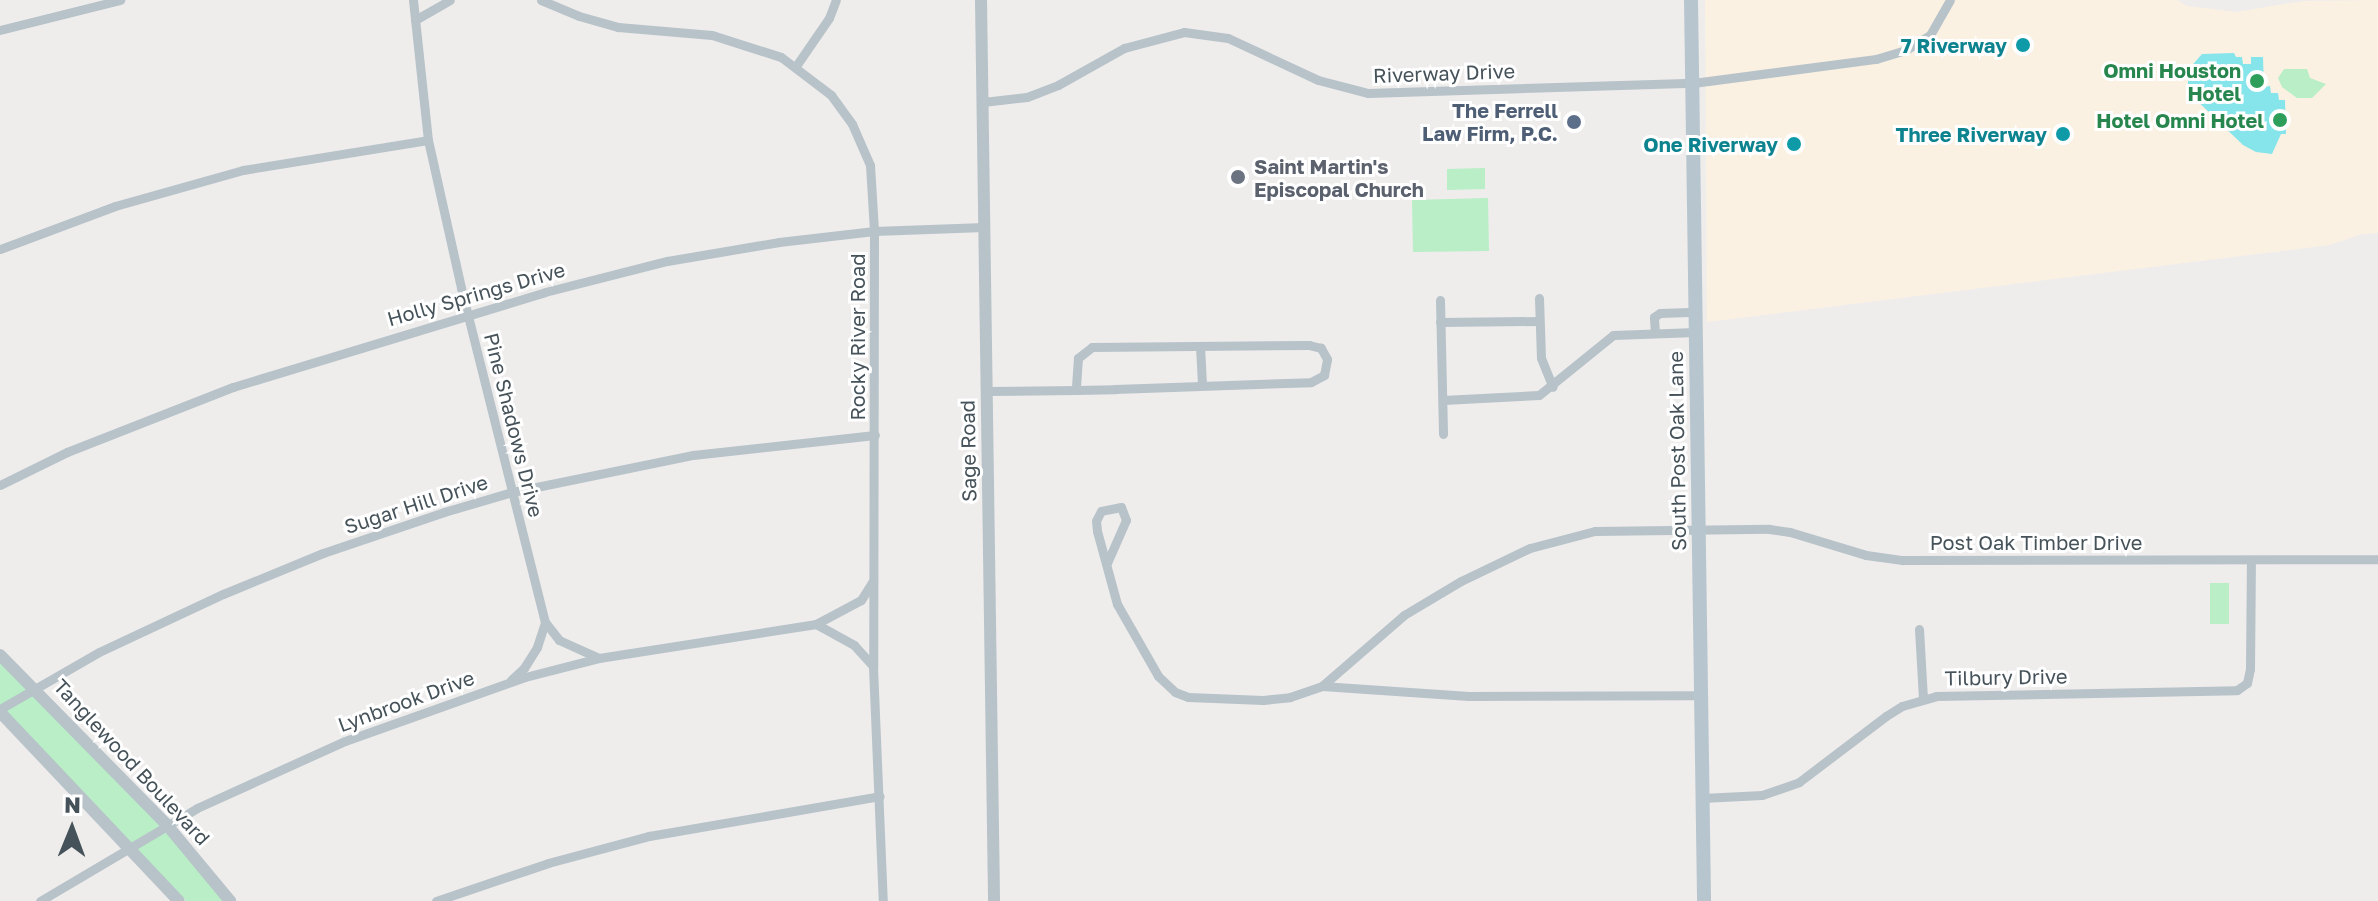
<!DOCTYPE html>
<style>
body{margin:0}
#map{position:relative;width:2378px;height:901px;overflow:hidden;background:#efecec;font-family:"Golos Text",sans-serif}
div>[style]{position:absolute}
.commercial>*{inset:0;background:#fbf1e3}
.green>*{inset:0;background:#b9eec6}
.water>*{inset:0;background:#86e4eb}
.minor>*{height:9px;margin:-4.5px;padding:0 4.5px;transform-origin:4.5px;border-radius:4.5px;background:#b7c3c9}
.tertiary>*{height:12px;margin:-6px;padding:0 6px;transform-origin:6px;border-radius:6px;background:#b7c3c9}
.secondary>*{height:14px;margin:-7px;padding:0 7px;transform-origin:7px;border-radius:7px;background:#b7c6ce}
.dots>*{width:22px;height:22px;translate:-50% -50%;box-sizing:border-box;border:4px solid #fff;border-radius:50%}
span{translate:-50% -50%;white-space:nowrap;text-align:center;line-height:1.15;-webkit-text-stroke:6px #fff;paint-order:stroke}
.culture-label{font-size:20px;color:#0d838f;font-weight:700}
.right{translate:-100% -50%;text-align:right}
.leisure-label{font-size:20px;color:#27864d;font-weight:700}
.street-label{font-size:20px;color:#455259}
.service-label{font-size:20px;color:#4e5e75;font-weight:700}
.worship-label{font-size:20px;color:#5b616d;font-weight:700}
.left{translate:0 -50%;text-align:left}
.north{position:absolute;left:32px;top:789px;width:80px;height:80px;-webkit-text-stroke:6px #fff;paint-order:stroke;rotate:1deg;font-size:22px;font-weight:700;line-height:32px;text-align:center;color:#455259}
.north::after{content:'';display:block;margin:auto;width:28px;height:36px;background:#455259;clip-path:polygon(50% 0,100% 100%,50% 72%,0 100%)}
</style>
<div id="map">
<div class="commercial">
<div style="clip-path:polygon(1705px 0,2177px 0,2187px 6px,2236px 12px,2304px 1px,2378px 0,2378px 233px,2362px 234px,2330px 245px,1707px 322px)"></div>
</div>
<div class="green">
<div style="clip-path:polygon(2284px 69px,2307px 69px,2310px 78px,2326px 84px,2312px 98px,2297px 98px,2282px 87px,2278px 78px)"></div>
<div style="clip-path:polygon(1485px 168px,1485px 189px,1447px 190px,1447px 169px)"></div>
<div style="clip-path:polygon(1488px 198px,1489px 251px,1413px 252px,1412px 200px)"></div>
<div style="clip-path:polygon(2210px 583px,2229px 583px,2229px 624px,2210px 624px)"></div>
<div style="clip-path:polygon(0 660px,161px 824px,226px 901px,186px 901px,0 706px)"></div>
</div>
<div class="water">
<div style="clip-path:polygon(2234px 53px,2236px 57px,2242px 57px,2243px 64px,2251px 64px,2251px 57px,2263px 57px,2264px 87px,2270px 86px,2271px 93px,2278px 93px,2279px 100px,2285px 100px,2286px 134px,2281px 134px,2272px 154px,2256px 152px,2243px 145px,2188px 92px,2188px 70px,2202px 54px)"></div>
</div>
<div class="minor">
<div style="left:413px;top:0;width:141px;rotate:83.9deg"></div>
<div style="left:428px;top:140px;width:152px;rotate:77.4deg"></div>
<div style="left:461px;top:288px;width:344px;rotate:75.9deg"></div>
<div style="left:545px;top:622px;width:23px;rotate:52deg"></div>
<div style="left:559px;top:640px;width:44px;rotate:24.2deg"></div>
<div style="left:541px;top:0;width:41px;rotate:22.8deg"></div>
<div style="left:579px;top:16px;width:41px;rotate:15.8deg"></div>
<div style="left:618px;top:27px;width:94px;rotate:4.9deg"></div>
<div style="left:712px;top:35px;width:72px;rotate:17.7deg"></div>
<div style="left:781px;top:57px;width:63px;rotate:37.2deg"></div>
<div style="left:831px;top:95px;width:36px;rotate:54deg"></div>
<div style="left:852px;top:124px;width:45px;rotate:66.3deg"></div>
<div style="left:870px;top:165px;width:66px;rotate:86.5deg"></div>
<div style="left:874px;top:231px;width:436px;rotate:90.1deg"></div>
<div style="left:873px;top:667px;width:234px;rotate:87.6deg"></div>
<div style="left:415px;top:20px;width:40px;rotate:-29.7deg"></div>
<div style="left:0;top:30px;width:124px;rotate:-14deg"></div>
<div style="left:796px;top:66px;width:58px;rotate:-55.5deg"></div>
<div style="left:829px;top:18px;width:19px;rotate:-69deg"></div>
<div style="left:983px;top:102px;width:44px;rotate:-6.5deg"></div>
<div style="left:1027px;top:97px;width:33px;rotate:-21deg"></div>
<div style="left:1058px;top:85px;width:76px;rotate:-29.3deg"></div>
<div style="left:1124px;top:48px;width:62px;rotate:-14.9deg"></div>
<div style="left:1184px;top:32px;width:44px;rotate:7.8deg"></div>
<div style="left:1228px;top:38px;width:99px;rotate:25deg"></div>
<div style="left:1318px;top:80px;width:52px;rotate:14.6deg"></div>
<div style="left:1368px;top:93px;width:325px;rotate:-1.8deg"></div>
<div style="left:1693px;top:83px;width:185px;rotate:-7.5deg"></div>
<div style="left:1876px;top:59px;width:31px;rotate:-17deg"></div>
<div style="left:1906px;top:50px;width:28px;rotate:-32deg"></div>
<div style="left:1930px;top:35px;width:40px;rotate:-60.3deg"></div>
<div style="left:0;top:249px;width:123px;rotate:-20.5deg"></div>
<div style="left:115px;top:206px;width:133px;rotate:-15.7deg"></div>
<div style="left:243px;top:170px;width:187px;rotate:-9.2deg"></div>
<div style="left:1539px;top:298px;width:60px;rotate:88.1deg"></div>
<div style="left:1541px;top:358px;width:31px;rotate:68deg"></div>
<div style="left:1440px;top:300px;width:134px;rotate:88.7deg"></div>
<div style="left:1440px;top:322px;width:99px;rotate:-0.6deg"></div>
<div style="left:1655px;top:333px;width:16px;rotate:-94deg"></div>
<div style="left:1654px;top:317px;width:7px;rotate:-34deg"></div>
<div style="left:1660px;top:313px;width:36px;rotate:-2deg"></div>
<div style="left:1200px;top:346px;width:37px;rotate:87deg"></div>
<div style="left:987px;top:391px;width:89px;rotate:-0.6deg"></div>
<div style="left:1076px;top:390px;width:39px;rotate:-1deg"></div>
<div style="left:1115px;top:389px;width:196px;rotate:-2deg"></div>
<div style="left:1311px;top:382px;width:15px;rotate:-28deg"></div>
<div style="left:1324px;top:375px;width:16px;rotate:-79deg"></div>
<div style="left:1327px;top:359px;width:13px;rotate:-119deg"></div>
<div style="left:1321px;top:348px;width:12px;rotate:-166deg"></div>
<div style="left:1309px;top:345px;width:217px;rotate:179.5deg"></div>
<div style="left:1092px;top:347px;width:18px;rotate:142deg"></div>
<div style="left:1078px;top:358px;width:32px;rotate:94deg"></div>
<div style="left:1443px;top:400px;width:96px;rotate:-3deg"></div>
<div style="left:1539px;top:395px;width:95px;rotate:-39deg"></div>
<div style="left:1613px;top:335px;width:83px;rotate:-2.1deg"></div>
<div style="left:0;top:485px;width:75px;rotate:-26.2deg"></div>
<div style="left:67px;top:452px;width:178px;rotate:-21.4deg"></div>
<div style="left:233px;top:387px;width:326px;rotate:-16.9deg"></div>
<div style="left:545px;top:292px;width:126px;rotate:-14.3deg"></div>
<div style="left:667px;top:261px;width:114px;rotate:-9.6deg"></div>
<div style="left:779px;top:242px;width:96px;rotate:-6.6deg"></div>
<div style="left:874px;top:231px;width:110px;rotate:-2.1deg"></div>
<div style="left:1107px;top:563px;width:47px;rotate:-66.2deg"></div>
<div style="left:1126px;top:520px;width:14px;rotate:-111deg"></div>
<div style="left:1121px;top:507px;width:20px;rotate:169deg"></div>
<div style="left:1101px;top:511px;width:11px;rotate:117deg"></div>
<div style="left:1096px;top:521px;width:10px;rotate:84deg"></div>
<div style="left:1097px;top:531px;width:76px;rotate:74.7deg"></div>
<div style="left:1117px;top:604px;width:83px;rotate:60.3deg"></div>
<div style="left:1158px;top:676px;width:23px;rotate:43deg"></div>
<div style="left:1175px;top:692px;width:14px;rotate:21deg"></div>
<div style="left:1188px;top:697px;width:75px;rotate:2.3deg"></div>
<div style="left:1263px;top:700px;width:27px;rotate:-6deg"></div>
<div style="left:1290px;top:697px;width:34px;rotate:-19deg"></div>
<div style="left:1322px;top:686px;width:108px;rotate:-40.9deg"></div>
<div style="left:1404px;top:615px;width:66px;rotate:-30.8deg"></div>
<div style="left:1461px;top:581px;width:76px;rotate:-25.6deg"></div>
<div style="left:1530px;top:548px;width:67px;rotate:-14.7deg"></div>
<div style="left:1595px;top:531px;width:174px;rotate:-0.7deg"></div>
<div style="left:1769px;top:529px;width:21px;rotate:8deg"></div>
<div style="left:1790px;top:532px;width:79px;rotate:16.8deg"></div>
<div style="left:1866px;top:555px;width:37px;rotate:8deg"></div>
<div style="left:1903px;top:560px;width:475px;rotate:-0.1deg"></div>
<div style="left:816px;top:624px;width:43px;rotate:28.9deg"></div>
<div style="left:854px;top:645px;width:28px;rotate:48deg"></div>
<div style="left:1919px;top:629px;width:70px;rotate:86.7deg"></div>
<div style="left:511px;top:680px;width:18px;rotate:-43deg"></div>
<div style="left:524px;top:668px;width:25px;rotate:-58deg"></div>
<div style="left:537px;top:647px;width:26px;rotate:-72deg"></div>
<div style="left:1322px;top:686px;width:147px;rotate:3.9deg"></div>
<div style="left:1469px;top:696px;width:232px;rotate:-0.2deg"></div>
<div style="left:0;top:709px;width:114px;rotate:-29.9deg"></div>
<div style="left:99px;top:652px;width:137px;rotate:-25.1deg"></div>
<div style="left:223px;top:594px;width:108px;rotate:-22.3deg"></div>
<div style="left:323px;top:553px;width:128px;rotate:-18.7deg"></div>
<div style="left:444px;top:512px;width:71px;rotate:-16.4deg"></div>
<div style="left:512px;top:492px;width:185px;rotate:-11.6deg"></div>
<div style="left:693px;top:455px;width:183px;rotate:-6.3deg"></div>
<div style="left:1702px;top:798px;width:60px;rotate:-2.9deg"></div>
<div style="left:1762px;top:795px;width:39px;rotate:-19deg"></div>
<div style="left:1799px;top:782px;width:109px;rotate:-37.2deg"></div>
<div style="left:1886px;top:716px;width:19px;rotate:-32deg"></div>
<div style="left:1902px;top:706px;width:35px;rotate:-16deg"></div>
<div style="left:1936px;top:696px;width:301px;rotate:-1.1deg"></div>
<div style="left:2237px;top:690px;width:12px;rotate:-35deg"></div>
<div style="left:2247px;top:683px;width:14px;rotate:-78deg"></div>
<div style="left:2250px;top:669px;width:109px;rotate:-89.5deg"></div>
<div style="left:40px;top:901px;width:182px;rotate:-30.6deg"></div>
<div style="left:197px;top:808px;width:162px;rotate:-24.4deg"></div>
<div style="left:345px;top:741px;width:191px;rotate:-19.6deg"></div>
<div style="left:525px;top:677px;width:76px;rotate:-14.4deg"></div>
<div style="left:599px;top:658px;width:220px;rotate:-8.9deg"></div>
<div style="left:816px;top:624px;width:51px;rotate:-28.1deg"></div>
<div style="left:861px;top:600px;width:22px;rotate:-58deg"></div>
<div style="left:436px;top:901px;width:118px;rotate:-18.7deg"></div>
<div style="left:548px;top:863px;width:105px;rotate:-15deg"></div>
<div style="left:649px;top:836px;width:234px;rotate:-9.8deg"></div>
</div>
<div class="tertiary">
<div style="left:981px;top:0;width:901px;rotate:89.17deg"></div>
<div style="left:0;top:655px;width:238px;rotate:45.5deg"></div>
<div style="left:167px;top:825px;width:99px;rotate:50.3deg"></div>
<div style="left:0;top:712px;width:260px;rotate:46.6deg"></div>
</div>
<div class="secondary">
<div style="left:1691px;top:0;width:901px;rotate:89.17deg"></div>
</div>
<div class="dots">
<div style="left:2023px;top:45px;background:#0f9aa8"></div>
<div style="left:2257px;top:81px;background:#2e9e5b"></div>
<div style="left:2280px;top:120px;background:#2e9e5b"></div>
<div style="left:1574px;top:122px;background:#5c6f8a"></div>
<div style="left:2063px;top:134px;background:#0f9aa8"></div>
<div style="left:1794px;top:144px;background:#0f9aa8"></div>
<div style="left:1238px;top:177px;background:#6b7280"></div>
</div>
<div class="culture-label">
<span class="right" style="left:2007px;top:45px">7 Riverway</span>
<span class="right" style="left:2047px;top:134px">Three Riverway</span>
<span class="right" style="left:1778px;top:144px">One Riverway</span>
</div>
<div class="leisure-label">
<span class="right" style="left:2241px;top:82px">Omni Houston<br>Hotel</span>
<span class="right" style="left:2264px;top:120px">Hotel Omni Hotel</span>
</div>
<div class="street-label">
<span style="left:1444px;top:73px;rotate:-2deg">Riverway Drive</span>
<span style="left:476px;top:294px;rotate:-16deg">Holly Springs Drive</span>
<span style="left:857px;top:337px;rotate:-90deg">Rocky River Road</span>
<span style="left:514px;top:425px;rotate:76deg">Pine Shadows Drive</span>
<span style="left:968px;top:451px;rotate:-91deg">Sage Road</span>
<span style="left:1677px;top:451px;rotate:-91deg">South Post Oak Lane</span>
<span style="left:416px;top:504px;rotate:-18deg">Sugar Hill Drive</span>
<span style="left:2036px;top:542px">Post Oak Timber Drive</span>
<span style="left:2006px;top:677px;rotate:-1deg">Tilbury Drive</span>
<span style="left:406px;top:701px;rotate:-20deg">Lynbrook Drive</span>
<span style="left:132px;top:762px;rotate:47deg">Tanglewood Boulevard</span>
</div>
<div class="service-label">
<span class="right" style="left:1558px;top:122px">The Ferrell<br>Law Firm, P.C.</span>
</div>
<div class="worship-label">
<span class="left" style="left:1254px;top:178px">Saint Martin's<br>Episcopal Church</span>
</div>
<div class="north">N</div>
</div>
